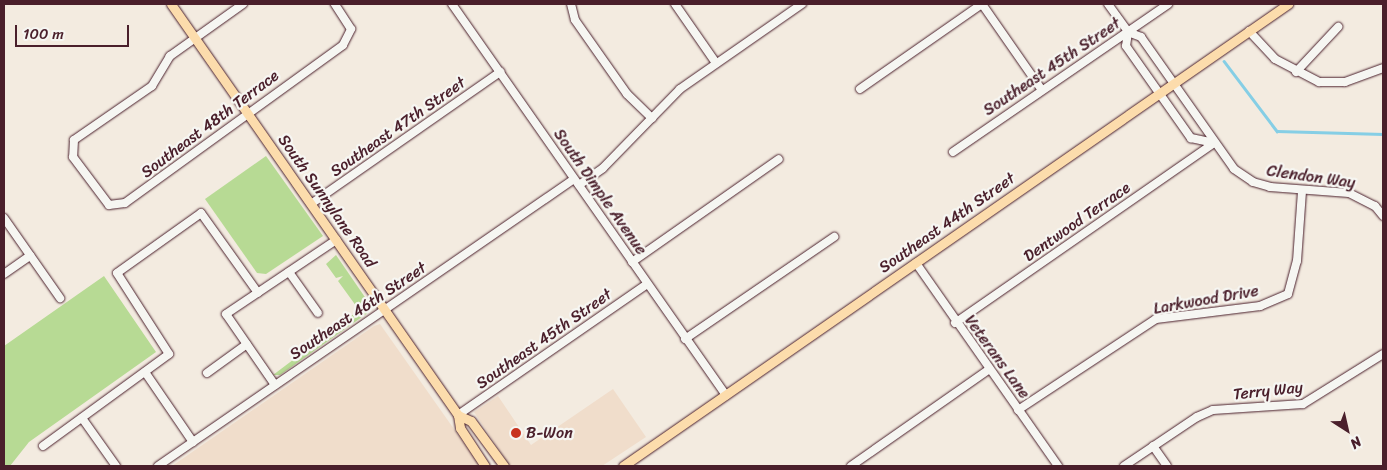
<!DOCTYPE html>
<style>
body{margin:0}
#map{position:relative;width:1387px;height:470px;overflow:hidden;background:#f3ebe0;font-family:Sriracha,sans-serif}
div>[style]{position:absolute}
.built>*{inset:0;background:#f0ddcb}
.green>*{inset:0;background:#b7da94}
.stream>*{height:2.5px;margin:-1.25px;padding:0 1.25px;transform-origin:1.25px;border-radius:1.25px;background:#85cee5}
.roads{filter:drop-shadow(0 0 1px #4a1f2b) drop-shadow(0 0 1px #4a1f2b)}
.minor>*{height:8px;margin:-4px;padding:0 4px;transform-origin:4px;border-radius:4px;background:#f6f6f2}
.major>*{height:9px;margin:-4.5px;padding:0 4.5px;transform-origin:4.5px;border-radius:4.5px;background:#fcdcac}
.dots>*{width:14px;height:14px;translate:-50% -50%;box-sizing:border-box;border:2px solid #f6f6f2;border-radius:50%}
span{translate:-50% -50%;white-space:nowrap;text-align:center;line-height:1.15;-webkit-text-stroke:4.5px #f6f6f2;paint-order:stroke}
.street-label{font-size:16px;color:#4a1f2b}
.poi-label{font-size:16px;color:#4a1f2b}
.left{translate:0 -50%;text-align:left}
.frame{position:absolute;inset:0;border:5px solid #4a1f2b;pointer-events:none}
.north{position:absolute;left:1322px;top:405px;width:50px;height:50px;-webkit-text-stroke:4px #f6f6f2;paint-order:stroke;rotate:145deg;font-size:14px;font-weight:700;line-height:20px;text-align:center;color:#4a1f2b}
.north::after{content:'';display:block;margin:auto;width:18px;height:22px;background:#4a1f2b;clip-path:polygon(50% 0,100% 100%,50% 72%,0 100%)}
.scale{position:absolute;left:15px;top:25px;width:114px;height:22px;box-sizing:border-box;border:2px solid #4a1f2b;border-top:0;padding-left:6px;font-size:15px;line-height:18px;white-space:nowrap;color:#4a1f2b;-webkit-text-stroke:4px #f6f6f2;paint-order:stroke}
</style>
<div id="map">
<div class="built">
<div style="clip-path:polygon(380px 324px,480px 466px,172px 466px,374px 326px)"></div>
<div style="clip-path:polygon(613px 389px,646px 437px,602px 466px,510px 466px,474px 412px,498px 396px,531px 445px)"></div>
</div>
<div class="green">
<div style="clip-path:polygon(266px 156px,323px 236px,266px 274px,257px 273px,205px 199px)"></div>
<div style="clip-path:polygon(336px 255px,369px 303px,369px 312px,280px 375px,273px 375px,359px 310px,338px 281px,343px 276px,336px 278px,326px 264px)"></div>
<div style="clip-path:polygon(104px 276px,156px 352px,29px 442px,10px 466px,4px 466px,4px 346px)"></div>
</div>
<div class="stream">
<div style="left:1224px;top:61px;width:88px;rotate:52.9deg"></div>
<div style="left:1277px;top:131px;width:106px;rotate:1.6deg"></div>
</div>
<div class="roads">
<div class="minor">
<div style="left:243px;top:4px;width:90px;rotate:144.5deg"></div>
<div style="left:170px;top:56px;width:35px;rotate:121deg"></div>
<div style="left:152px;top:86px;width:95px;rotate:145.3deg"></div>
<div style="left:74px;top:140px;width:17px;rotate:93deg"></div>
<div style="left:73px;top:157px;width:60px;rotate:53.1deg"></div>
<div style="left:109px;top:205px;width:16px;rotate:-7deg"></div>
<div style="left:125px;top:203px;width:269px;rotate:-35.9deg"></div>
<div style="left:343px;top:45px;width:18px;rotate:-63deg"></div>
<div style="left:351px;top:29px;width:30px;rotate:-123deg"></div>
<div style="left:452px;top:4px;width:478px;rotate:55deg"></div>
<div style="left:571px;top:4px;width:16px;rotate:76deg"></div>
<div style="left:575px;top:20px;width:90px;rotate:54.9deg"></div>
<div style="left:627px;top:94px;width:35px;rotate:44deg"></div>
<div style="left:675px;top:4px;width:72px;rotate:55.2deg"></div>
<div style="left:1108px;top:4px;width:34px;rotate:54deg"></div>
<div style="left:1128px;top:32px;width:14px;rotate:21deg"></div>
<div style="left:1141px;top:37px;width:161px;rotate:54.8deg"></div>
<div style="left:1234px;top:169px;width:23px;rotate:34deg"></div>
<div style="left:1253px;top:182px;width:18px;rotate:16deg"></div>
<div style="left:1270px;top:187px;width:79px;rotate:4.3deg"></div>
<div style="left:1349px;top:193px;width:29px;rotate:27deg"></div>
<div style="left:1375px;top:206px;width:13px;rotate:51deg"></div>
<div style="left:1249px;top:31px;width:38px;rotate:47deg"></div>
<div style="left:1275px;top:59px;width:50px;rotate:27.6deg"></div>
<div style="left:1319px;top:82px;width:26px"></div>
<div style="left:1345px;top:82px;width:40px;rotate:-20.2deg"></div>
<div style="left:1128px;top:32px;width:14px;rotate:98deg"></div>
<div style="left:1126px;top:46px;width:113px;rotate:54.8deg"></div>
<div style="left:1191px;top:138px;width:24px;rotate:12deg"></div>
<div style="left:1296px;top:72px;width:62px;rotate:-47deg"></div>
<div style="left:860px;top:89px;width:149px;rotate:-34.9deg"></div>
<div style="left:982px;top:4px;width:103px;rotate:55.2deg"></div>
<div style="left:953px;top:152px;width:261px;rotate:-34.5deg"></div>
<div style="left:579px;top:185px;width:29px;rotate:-35deg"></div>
<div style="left:603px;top:168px;width:110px;rotate:-45.7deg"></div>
<div style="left:680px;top:89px;width:149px;rotate:-34.9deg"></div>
<div style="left:311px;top:204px;width:231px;rotate:-34.9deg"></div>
<div style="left:4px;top:218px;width:98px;rotate:55deg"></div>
<div style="left:632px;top:262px;width:179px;rotate:-35deg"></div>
<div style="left:916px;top:263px;width:248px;rotate:55deg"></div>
<div style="left:289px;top:272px;width:50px;rotate:54.7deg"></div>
<div style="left:4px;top:274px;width:32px;rotate:-35deg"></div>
<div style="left:955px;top:323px;width:315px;rotate:-34.8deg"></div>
<div style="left:685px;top:339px;width:181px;rotate:-34.4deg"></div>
<div style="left:145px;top:372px;width:85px;rotate:55.6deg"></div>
<div style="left:207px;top:373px;width:49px;rotate:-35.9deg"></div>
<div style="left:275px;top:385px;width:86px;rotate:-124.6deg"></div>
<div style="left:226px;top:314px;width:133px;rotate:-33.9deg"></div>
<div style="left:1018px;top:410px;width:165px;rotate:-33.4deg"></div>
<div style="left:1156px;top:319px;width:105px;rotate:-7.1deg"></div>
<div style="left:1260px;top:306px;width:30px;rotate:-23deg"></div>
<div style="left:1288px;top:294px;width:34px;rotate:-75deg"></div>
<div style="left:1297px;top:261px;width:69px;rotate:-85.9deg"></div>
<div style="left:458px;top:415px;width:229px;rotate:-34.7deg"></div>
<div style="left:82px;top:418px;width:59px;rotate:54.7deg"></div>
<div style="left:43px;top:446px;width:156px;rotate:-36.1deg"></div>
<div style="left:169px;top:354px;width:96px;rotate:-122.7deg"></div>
<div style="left:117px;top:273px;width:103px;rotate:-35.5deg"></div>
<div style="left:201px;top:213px;width:98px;rotate:54.5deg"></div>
<div style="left:1153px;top:446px;width:24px;rotate:55deg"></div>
<div style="left:158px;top:466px;width:505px;rotate:-34.6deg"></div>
<div style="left:851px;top:466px;width:167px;rotate:-35deg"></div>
<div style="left:1124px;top:466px;width:88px;rotate:-33.9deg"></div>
<div style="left:1197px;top:417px;width:17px;rotate:-24deg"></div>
<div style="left:1213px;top:410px;width:90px;rotate:-3.8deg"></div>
<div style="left:1303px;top:404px;width:94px;rotate:-32deg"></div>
</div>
<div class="major">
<div style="left:171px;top:4px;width:501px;rotate:55.07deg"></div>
<div style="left:458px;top:415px;width:13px;rotate:81deg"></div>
<div style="left:460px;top:428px;width:45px;rotate:56.7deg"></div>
<div style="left:458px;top:415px;width:14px;rotate:25deg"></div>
<div style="left:471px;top:421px;width:56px;rotate:53.7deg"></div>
<div style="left:623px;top:466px;width:810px;rotate:-34.79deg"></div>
</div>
</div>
<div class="dots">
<div style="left:516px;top:433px;background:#c8321e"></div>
</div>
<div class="street-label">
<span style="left:1052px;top:67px;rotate:-34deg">Southeast 45th Street</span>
<span style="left:210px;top:124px;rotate:-37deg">Southeast 48th Terrace</span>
<span style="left:398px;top:127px;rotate:-35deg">Southeast 47th Street</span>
<span style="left:1311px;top:177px;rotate:8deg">Clendon Way</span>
<span style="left:600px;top:192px;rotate:55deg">South Dimple Avenue</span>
<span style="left:327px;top:201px;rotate:55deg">South Sunnylane Road</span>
<span style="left:1077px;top:222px;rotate:-35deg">Dentwood Terrace</span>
<span style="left:947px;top:223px;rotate:-35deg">Southeast 44th Street</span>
<span style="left:1206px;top:300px;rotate:-10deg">Larkwood Drive</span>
<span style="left:358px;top:311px;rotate:-34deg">Southeast 46th Street</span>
<span style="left:544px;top:339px;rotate:-35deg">Southeast 45th Street</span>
<span style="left:997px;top:357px;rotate:54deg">Veterans Lane</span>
<span style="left:1268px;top:391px;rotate:-6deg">Terry Way</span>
</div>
<div class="poi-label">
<span class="left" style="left:526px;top:433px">B-Won</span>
</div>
<div class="frame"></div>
<div class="north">N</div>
<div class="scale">100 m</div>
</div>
